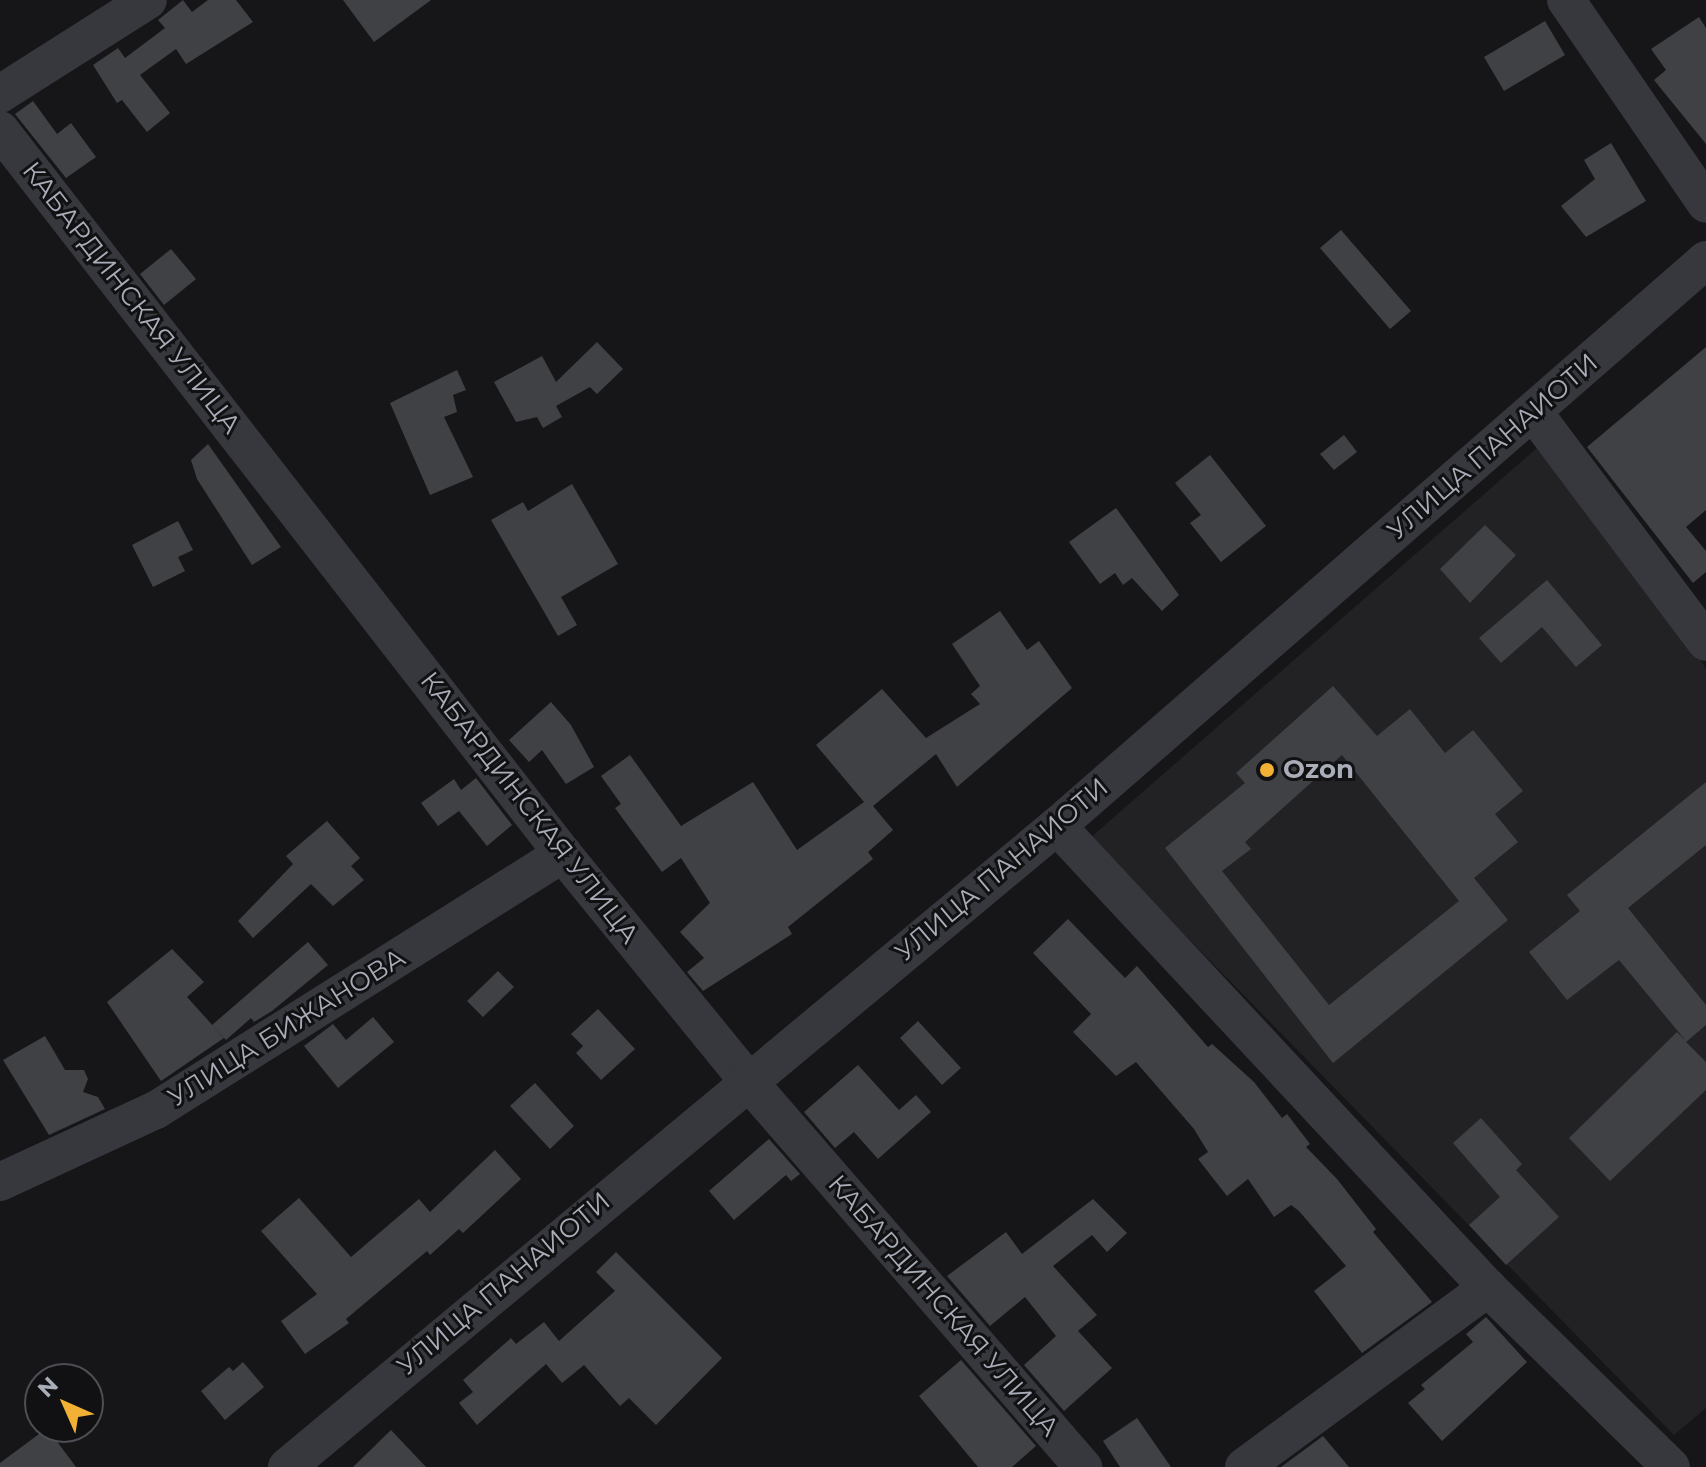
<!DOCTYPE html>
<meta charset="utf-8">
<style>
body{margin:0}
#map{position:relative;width:1706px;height:1467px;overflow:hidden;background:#161618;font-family:Montserrat,sans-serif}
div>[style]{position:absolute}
.built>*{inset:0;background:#222225}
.building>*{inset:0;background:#404145}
.minor>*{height:38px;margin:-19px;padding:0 19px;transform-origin:19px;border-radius:19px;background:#37383d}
.dots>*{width:22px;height:22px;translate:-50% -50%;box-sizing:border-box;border:4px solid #111113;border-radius:50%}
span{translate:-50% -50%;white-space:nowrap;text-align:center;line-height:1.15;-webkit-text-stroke:6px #111113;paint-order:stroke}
.street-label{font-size:26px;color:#a8adb8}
.poi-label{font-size:26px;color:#a8adb8;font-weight:700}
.left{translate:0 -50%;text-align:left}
.north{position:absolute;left:24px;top:1363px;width:80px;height:80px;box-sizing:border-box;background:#111113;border:2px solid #4d4f55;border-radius:50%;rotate:315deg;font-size:22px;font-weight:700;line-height:32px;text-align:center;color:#a8adb8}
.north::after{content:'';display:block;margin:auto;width:28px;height:36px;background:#f2b134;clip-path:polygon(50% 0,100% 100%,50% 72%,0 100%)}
</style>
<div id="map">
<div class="built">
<div style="clip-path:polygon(1537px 448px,1684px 632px,1706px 669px,1706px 1408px,1674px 1435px,1090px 838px)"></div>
</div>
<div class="building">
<div style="clip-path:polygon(183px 0,192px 12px,208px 0,236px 0,253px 22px,186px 64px,176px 49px,140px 75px,170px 113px,147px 132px,122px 100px,117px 103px,93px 65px,118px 48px,125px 58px,165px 28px,158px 20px)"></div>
<div style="clip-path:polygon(343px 0,431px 0,374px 42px)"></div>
<div style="clip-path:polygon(1699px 17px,1706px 28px,1706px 144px,1654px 80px,1666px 70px,1651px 49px)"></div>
<div style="clip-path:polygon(1545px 21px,1565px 55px,1504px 91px,1484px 57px)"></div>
<div style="clip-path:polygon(33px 101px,57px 134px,71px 123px,96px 157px,66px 178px,15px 114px)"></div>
<div style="clip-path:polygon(1611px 143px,1646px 201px,1586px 237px,1561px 206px,1595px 179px,1584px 160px)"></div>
<div style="clip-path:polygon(1341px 230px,1411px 311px,1390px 329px,1320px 248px)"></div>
<div style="clip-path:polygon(171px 249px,196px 279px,164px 305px,140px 274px)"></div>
<div style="clip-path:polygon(597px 342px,623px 369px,597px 394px,590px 387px,556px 406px,562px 417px,543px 428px,537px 417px,516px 422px,494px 382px,542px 356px,556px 382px)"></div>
<div style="clip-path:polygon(1706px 347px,1706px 510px,1686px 527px,1706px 551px,1706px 572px,1693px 583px,1587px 447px)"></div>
<div style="clip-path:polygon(457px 370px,466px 390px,453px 395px,457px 412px,444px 417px,473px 477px,430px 495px,390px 403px)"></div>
<div style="clip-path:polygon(1344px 435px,1357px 452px,1334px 470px,1320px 454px)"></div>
<div style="clip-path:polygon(208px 444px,281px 547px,252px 565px,197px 479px,191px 460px)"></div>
<div style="clip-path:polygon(1210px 455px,1266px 526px,1221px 562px,1190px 523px,1201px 515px,1175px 483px)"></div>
<div style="clip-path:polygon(572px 484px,618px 564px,561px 597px,577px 625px,558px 636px,491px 520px,523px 502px,528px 511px)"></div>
<div style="clip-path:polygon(1116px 508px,1179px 595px,1162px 611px,1132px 578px,1123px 585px,1115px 573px,1100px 584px,1069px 542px)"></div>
<div style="clip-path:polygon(178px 521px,193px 550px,178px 557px,185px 571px,153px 587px,132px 545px)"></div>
<div style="clip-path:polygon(1485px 525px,1516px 555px,1470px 603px,1440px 569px)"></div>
<div style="clip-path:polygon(1547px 580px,1602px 645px,1576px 667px,1542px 627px,1501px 663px,1479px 638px)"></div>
<div style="clip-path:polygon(1000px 611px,1027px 650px,1039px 641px,1072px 688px,957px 787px,936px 754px,873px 806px,893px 830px,868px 852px,873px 859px,788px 927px,792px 934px,703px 991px,687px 972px,704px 958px,680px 932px,710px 903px,681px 858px,662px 872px,615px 808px,621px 804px,601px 776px,630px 755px,681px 826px,753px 782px,797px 850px,864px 802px,816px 745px,882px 689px,926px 738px,980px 704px,971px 694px,980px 686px,952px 644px)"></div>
<div style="clip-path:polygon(evenodd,1333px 686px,1377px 736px,1410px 709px,1445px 753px,1473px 730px,1523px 791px,1495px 814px,1518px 842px,1474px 878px,1508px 920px,1333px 1063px,1165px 848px,1245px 783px,1236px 773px,1333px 686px,1342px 755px,1459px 901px,1329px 1005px,1222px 871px,1251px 849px,1245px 842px,1342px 755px)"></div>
<div style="clip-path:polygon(551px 702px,571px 725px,594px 767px,566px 784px,542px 750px,529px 762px,509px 740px)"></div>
<div style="clip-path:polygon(476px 778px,512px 825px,487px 846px,459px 811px,438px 826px,421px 803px,454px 779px,461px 790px)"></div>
<div style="clip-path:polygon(1706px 782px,1706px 845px,1628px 908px,1706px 1005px,1706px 1025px,1686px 1042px,1706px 1062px,1706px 1090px,1610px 1181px,1569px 1138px,1677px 1032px,1686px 1041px,1619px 960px,1567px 1000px,1529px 952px,1580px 911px,1567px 895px)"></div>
<div style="clip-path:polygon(327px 821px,360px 858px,351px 866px,364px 880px,333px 906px,311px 884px,253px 938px,238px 921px,293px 864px,286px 856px)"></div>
<div style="clip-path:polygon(1068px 919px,1125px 978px,1137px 966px,1208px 1047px,1212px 1044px,1254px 1082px,1282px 1118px,1287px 1114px,1310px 1144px,1306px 1147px,1337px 1179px,1376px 1229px,1373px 1232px,1432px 1302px,1362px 1353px,1314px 1291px,1346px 1266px,1299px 1211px,1291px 1205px,1274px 1217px,1248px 1179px,1227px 1196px,1198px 1159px,1208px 1152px,1194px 1129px,1136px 1062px,1116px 1076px,1073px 1032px,1091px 1014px,1033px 953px)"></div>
<div style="clip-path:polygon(308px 942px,328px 965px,272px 1011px,254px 1022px,251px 1018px,226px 1040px,212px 1025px)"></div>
<div style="clip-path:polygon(172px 949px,204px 982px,187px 997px,224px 1038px,161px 1081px,107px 1002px)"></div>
<div style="clip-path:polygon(498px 971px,514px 987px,483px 1017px,467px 1001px)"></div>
<div style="clip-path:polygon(598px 1009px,635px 1049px,601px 1080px,576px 1053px,583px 1046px,571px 1034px)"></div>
<div style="clip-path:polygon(373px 1017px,394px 1042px,338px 1088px,304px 1046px,333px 1024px,346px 1040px)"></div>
<div style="clip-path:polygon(918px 1021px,961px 1068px,942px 1085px,900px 1038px)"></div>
<div style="clip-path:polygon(45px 1036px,65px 1070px,84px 1070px,88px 1079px,83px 1092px,98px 1097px,105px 1109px,49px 1135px,3px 1060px)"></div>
<div style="clip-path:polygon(858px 1065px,899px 1110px,916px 1095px,931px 1112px,878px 1159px,854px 1132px,835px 1148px,804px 1112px)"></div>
<div style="clip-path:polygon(535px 1083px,574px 1126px,550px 1149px,510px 1106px)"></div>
<div style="clip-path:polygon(1481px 1118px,1522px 1164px,1516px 1170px,1559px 1217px,1506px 1265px,1469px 1225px,1500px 1197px,1453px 1143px)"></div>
<div style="clip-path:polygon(769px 1139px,800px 1174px,791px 1181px,786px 1175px,734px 1220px,709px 1191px)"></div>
<div style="clip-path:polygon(495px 1150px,521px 1179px,463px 1233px,459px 1229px,430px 1255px,427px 1251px,346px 1319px,349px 1323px,305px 1354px,281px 1321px,317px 1294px,261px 1231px,299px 1198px,351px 1257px,419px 1199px,430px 1212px)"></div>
<div style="clip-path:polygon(1093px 1199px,1127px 1233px,1107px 1252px,1092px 1235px,1053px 1266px,1097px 1315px,1078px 1331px,1112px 1368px,1064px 1411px,1024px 1365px,1056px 1336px,1025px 1297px,990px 1326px,947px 1276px,1006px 1232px,1022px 1254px)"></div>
<div style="clip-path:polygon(616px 1252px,722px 1358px,656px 1425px,629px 1398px,620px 1406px,584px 1365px,562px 1383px,546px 1364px,477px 1425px,459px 1403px,473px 1392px,463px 1380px,511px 1338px,516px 1344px,544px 1322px,559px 1341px,615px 1291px,596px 1272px)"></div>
<div style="clip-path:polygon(1486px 1317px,1527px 1362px,1442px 1441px,1408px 1403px,1425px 1389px,1421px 1385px,1473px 1342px,1466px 1334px)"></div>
<div style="clip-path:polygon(961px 1360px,1036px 1446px,1012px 1467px,978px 1467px,919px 1396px)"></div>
<div style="clip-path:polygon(243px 1362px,264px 1387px,225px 1420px,201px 1391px,229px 1367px,233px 1371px)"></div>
<div style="clip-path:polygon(1137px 1418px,1171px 1467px,1120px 1467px,1103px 1441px)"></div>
<div style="clip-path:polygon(47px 1428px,76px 1467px,0 1467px,0 1463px)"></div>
<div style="clip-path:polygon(391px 1430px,426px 1467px,353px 1467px)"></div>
<div style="clip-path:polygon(1323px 1436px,1349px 1467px,1281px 1467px)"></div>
</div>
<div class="minor">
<div style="left:1566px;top:0;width:247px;rotate:55.5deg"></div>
<div style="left:0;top:94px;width:175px;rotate:-32.4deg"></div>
<div style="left:0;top:130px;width:917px;rotate:52.13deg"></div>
<div style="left:563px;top:854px;width:291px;rotate:50.8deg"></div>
<div style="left:747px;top:1080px;width:513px;rotate:49.03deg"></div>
<div style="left:1534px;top:413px;width:286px;rotate:53.1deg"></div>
<div style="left:1057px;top:826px;width:632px;rotate:46.99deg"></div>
<div style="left:1488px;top:1288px;width:256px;rotate:44.4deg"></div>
<div style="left:0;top:1182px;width:172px;rotate:-24.8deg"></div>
<div style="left:156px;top:1110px;width:481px;rotate:-32.2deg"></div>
<div style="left:287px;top:1467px;width:1002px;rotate:-39.78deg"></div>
<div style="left:1057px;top:826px;width:861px;rotate:-41.09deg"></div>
<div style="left:1244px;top:1467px;width:303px;rotate:-36.3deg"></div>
</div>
<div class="dots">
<div style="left:1267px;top:770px;background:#f2b134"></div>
</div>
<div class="street-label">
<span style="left:131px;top:298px;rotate:52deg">КАБАРДИНСКАЯ УЛИЦА</span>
<span style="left:1493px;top:447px;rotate:-41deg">УЛИЦА ПАНАИОТИ</span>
<span style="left:529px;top:808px;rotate:52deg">КАБАРДИНСКАЯ УЛИЦА</span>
<span style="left:1002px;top:870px;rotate:-40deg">УЛИЦА ПАНАИОТИ</span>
<span style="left:287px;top:1028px;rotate:-32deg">УЛИЦА БИЖАНОВА</span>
<span style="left:504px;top:1284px;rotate:-40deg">УЛИЦА ПАНАИОТИ</span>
<span style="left:943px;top:1306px;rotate:49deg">КАБАРДИНСКАЯ УЛИЦА</span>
</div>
<div class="poi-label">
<span class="left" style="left:1283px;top:770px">Ozon</span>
</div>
<div class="north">N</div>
</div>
